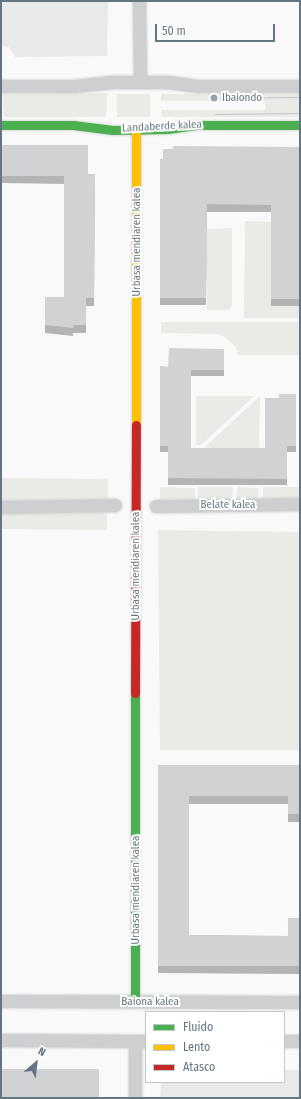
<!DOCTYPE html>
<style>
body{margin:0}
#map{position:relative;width:301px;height:1099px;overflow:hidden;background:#f9f9f9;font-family:"Fira Sans Condensed",sans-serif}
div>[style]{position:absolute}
.built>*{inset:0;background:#e8e9e9}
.green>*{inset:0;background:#e8ebe6}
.roads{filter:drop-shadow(0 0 1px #d5d6d7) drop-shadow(0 0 1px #d5d6d7)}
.street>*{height:13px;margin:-6.5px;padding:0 6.5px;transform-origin:6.5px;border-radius:6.5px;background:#cecfd0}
.fast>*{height:9px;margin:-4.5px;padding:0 4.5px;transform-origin:4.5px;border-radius:4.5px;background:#4caf50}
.slow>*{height:9px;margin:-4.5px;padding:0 4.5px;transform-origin:4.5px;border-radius:4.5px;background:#ffc107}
.jam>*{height:9px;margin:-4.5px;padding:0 4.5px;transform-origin:4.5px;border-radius:4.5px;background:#c62828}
.tram>*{height:1px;margin:-0.5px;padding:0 0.5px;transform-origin:0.5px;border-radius:0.5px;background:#c3c5c6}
.wall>*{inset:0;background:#b3b5b5}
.building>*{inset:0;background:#d0d2d3}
.dots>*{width:11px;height:11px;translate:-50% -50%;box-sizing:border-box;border:2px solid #fff;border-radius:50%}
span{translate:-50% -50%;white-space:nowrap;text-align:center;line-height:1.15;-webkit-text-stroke:4px #fff;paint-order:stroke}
.poi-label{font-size:11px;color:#657683}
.left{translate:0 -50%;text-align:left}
.street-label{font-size:11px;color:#657683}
.frame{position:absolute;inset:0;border:2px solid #657683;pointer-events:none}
.legend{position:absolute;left:145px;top:1011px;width:140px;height:72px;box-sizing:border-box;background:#fff;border:1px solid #c1c8cd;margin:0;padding:5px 7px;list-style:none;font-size:12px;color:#657683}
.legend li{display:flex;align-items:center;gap:8px;height:20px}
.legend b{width:20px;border:1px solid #c1c8cd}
.north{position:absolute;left:16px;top:1043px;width:40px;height:40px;-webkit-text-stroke:3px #fff;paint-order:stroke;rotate:28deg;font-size:11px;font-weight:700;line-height:16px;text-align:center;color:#657683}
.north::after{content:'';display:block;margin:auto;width:14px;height:18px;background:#657683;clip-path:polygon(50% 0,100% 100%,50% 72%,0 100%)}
.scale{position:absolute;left:155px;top:24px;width:120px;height:18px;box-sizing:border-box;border:2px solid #657683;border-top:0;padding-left:5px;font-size:12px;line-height:14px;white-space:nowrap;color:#657683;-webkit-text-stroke:3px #fff;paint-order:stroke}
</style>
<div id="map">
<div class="built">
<div style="clip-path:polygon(1px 1px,108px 1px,107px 56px,15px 57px,9px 47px,1px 47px)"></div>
<div style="clip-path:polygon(284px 1070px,300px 1070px,300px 1098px,160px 1098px,161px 1082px,284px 1082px)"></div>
</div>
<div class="green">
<div style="clip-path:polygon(107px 93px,106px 117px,4px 117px,2px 94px)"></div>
<div style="clip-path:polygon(117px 94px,150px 94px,150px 117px,117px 117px)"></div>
<div style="clip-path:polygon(161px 94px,300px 94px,300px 117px,161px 117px,161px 110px,265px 110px,265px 101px,161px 101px)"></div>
<div style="clip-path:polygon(245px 221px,271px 222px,300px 306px,300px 318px,244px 318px)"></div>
<div style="clip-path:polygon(232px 228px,232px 305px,229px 310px,207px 310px,207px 229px)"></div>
<div style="clip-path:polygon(161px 322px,300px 322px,300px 355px,238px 355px,236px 347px,225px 337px,218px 334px,161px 333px)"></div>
<div style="clip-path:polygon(196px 396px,254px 396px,201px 445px,196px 445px)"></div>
<div style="clip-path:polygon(260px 396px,259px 449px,204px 448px)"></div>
<div style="clip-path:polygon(1px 478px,108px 479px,107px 530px,1px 529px)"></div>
<div style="clip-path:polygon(160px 487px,195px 488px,195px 499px,160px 499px)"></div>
<div style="clip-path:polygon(198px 487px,233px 487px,232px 499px,198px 498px)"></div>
<div style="clip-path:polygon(237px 487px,258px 488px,258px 498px,237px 498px)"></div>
<div style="clip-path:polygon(263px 487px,300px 487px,300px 498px,263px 498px)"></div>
<div style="clip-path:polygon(158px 530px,300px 532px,300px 750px,160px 750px)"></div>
</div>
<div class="roads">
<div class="street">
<div style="left:139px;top:1px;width:81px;rotate:89.3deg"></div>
<div style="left:1px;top:86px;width:73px"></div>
<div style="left:74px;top:86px;width:38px;rotate:-6deg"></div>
<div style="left:112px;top:82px;width:56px"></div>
<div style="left:168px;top:82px;width:30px;rotate:8deg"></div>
<div style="left:198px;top:86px;width:102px"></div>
<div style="left:156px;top:506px;width:144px;rotate:-0.8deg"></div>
<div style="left:1px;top:507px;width:114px;rotate:-1deg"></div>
<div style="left:1px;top:1001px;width:299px;rotate:0.2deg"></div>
<div style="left:1px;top:1040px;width:145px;rotate:0.4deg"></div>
<div style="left:284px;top:1041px;width:16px"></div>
<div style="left:135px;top:1098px;width:57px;rotate:-90deg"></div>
</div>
<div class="fast">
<div style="left:1px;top:125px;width:72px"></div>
<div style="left:73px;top:125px;width:40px;rotate:7.1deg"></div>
<div style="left:113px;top:130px;width:55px;rotate:-1deg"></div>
<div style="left:168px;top:129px;width:28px;rotate:-8deg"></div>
<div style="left:196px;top:125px;width:104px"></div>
<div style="left:135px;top:1002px;width:309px;rotate:-90deg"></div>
</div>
<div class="slow">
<div style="left:136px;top:425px;width:295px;rotate:-90deg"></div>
</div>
<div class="jam">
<div style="left:135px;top:693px;width:268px;rotate:-89.8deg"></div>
</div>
</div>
<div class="tram">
<div style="left:214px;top:98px;width:86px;rotate:-0.7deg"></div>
<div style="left:215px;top:114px;width:85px;rotate:-0.7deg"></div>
</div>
<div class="wall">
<div style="clip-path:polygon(2px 145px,88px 174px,95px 174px,94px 306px,86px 306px,86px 333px,73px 333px,73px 336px,45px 333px,45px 297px,64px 297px,64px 184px,2px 183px)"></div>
<div style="clip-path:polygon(300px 147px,300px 306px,271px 306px,271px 212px,207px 212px,206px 305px,160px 305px,160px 159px)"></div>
<div style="clip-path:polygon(224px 349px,224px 376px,191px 376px,191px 448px,265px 448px,279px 398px,296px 394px,296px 452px,287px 452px,287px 485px,168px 485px,168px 452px,160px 452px,160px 366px,168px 367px)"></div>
<div style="clip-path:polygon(158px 765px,300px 765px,300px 822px,288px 822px,288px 804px,189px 804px,189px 935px,288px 936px,300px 918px,300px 974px,158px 973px)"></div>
</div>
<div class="building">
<div style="clip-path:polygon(2px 145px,88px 145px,88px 174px,95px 174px,94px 298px,86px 298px,86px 325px,73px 325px,73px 328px,45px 325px,45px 297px,64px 297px,64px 176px,2px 176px)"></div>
<div style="clip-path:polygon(173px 146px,300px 147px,300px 299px,271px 299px,271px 205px,207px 204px,206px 298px,160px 298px,160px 159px,163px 159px,163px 149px,173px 149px)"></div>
<div style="clip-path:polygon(169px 348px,224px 349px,224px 370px,191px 370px,191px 448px,265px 448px,265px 398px,279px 398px,279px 394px,296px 394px,296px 446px,287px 446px,287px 479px,168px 478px,168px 446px,160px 446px,160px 366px,168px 367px)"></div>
<div style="clip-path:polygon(158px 765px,300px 765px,300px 814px,288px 814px,288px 796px,189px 796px,189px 935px,288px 936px,288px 918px,300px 918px,300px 966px,158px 966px)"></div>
<div style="clip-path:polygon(1px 1069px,99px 1069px,99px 1098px,1px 1098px)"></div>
</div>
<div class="dots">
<div style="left:214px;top:98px;background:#99a4ac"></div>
</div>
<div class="poi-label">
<span class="left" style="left:222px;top:98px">Ibaiondo</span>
</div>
<div class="street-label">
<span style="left:162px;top:127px;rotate:-3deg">Landaberde kalea</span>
<span style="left:137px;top:242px;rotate:-90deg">Urbasa mendiaren kalea</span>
<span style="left:228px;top:505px">Belate kalea</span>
<span style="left:136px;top:566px;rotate:-90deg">Urbasa mendiaren kalea</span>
<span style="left:136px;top:890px;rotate:-90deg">Urbasa mendiaren kalea</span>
<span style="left:150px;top:1002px">Baiona kalea</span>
</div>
<div class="frame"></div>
<ul class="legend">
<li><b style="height:5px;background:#4caf50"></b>Fluido</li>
<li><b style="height:5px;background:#ffc107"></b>Lento</li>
<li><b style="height:5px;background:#c62828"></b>Atasco</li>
</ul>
<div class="north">N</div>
<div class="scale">50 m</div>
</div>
